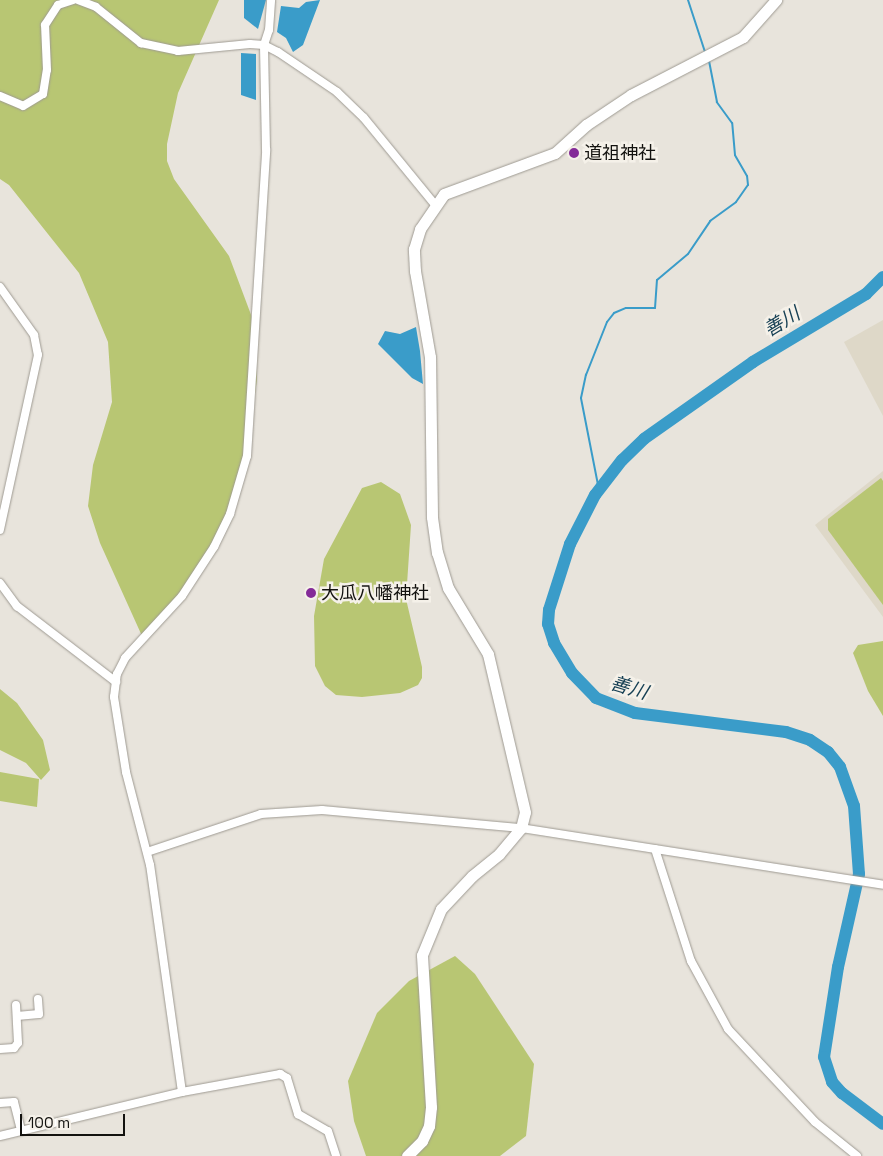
<!DOCTYPE html>
<meta charset="utf-8">
<style>
body{margin:0}
#map{position:relative;width:883px;height:1156px;overflow:hidden;background:#e8e4dc;font-family:"Space Grotesk","Noto Sans JP",sans-serif}
div>[style]{position:absolute}
.built>*{inset:0;background:#ded8c8}
.green>*{inset:0;background:#b8c673}
.water>*{inset:0;background:#3a9cc9}
.stream>*{height:2px;margin:-1px;padding:0 1px;transform-origin:1px;border-radius:1px;background:#3a9cc9}
.river>*{height:12px;margin:-6px;padding:0 6px;transform-origin:6px;border-radius:6px;background:#3a9cc9}
.roads{filter:drop-shadow(0 0 1px #9e9a92) drop-shadow(0 0 1px #9e9a92)}
.street>*{height:8px;margin:-4px;padding:0 4px;transform-origin:4px;border-radius:4px;background:#fff}
.secondary>*{height:11px;margin:-5.5px;padding:0 5.5px;transform-origin:5.5px;border-radius:5.5px;background:#fff}
.dots>*{width:14px;height:14px;translate:-50% -50%;box-sizing:border-box;border:2px solid #f5f1e9;border-radius:50%}
span{translate:-50% -50%;white-space:nowrap;text-align:center;line-height:1.15;-webkit-text-stroke:5px #f5f1e9;paint-order:stroke}
.poi-label{font-size:18px;color:#13120f}
.left{translate:0 -50%;text-align:left}
.water-label{font-size:19px;color:#184155;font-style:italic}
.scale{position:absolute;left:20px;top:1114px;width:105px;height:22px;box-sizing:border-box;border:2px solid #13120f;border-top:0;padding-left:6px;font-size:15px;line-height:18px;white-space:nowrap;color:#13120f;-webkit-text-stroke:4px #f5f1e9;paint-order:stroke}
</style>
<div id="map">
<div class="built">
<div style="clip-path:polygon(883px 320px,883px 416px,844px 342px)"></div>
<div style="clip-path:polygon(883px 471px,883px 617px,815px 525px)"></div>
</div>
<div class="green">
<div style="clip-path:polygon(0 0,219px 0,178px 93px,167px 144px,167px 161px,174px 179px,229px 256px,253px 320px,257px 380px,243px 477px,217px 550px,180px 601px,142px 636px,100px 543px,88px 506px,93px 465px,112px 402px,108px 342px,79px 273px,9px 185px,0 179px)"></div>
<div style="clip-path:polygon(881px 478px,883px 481px,883px 605px,828px 530px,828px 519px)"></div>
<div style="clip-path:polygon(381px 482px,400px 494px,411px 525px,406px 599px,422px 667px,422px 678px,418px 685px,400px 693px,362px 697px,336px 695px,325px 686px,315px 666px,314px 616px,324px 559px,362px 488px)"></div>
<div style="clip-path:polygon(883px 641px,883px 716px,868px 691px,853px 653px,858px 645px)"></div>
<div style="clip-path:polygon(0 689px,17px 703px,43px 740px,50px 770px,41px 780px,26px 763px,0 750px)"></div>
<div style="clip-path:polygon(0 772px,39px 779px,37px 807px,0 801px)"></div>
<div style="clip-path:polygon(455px 956px,475px 974px,534px 1064px,526px 1136px,500px 1156px,366px 1156px,354px 1121px,348px 1081px,377px 1013px,409px 981px)"></div>
</div>
<div class="water">
<div style="clip-path:polygon(244px 0,266px 0,258px 29px,244px 18px)"></div>
<div style="clip-path:polygon(320px 0,303px 45px,293px 52px,286px 38px,277px 32px,281px 6px,299px 8px,306px 2px)"></div>
<div style="clip-path:polygon(241px 53px,256px 54px,256px 100px,241px 95px)"></div>
<div style="clip-path:polygon(416px 327px,420px 351px,423px 384px,412px 378px,378px 344px,385px 331px,400px 334px)"></div>
</div>
<div class="stream">
<div style="left:688px;top:0;width:55px;rotate:71.9deg"></div>
<div style="left:599px;top:490px;width:94px;rotate:-101.1deg"></div>
<div style="left:581px;top:398px;width:24px;rotate:-78deg"></div>
<div style="left:586px;top:375px;width:57px;rotate:-68.4deg"></div>
<div style="left:607px;top:322px;width:11px;rotate:-52deg"></div>
<div style="left:614px;top:313px;width:13px;rotate:-23deg"></div>
<div style="left:626px;top:308px;width:29px"></div>
<div style="left:655px;top:308px;width:28px;rotate:-86deg"></div>
<div style="left:657px;top:280px;width:40px;rotate:-40deg"></div>
<div style="left:688px;top:254px;width:40px;rotate:-56deg"></div>
<div style="left:710px;top:221px;width:32px;rotate:-36deg"></div>
<div style="left:736px;top:202px;width:21px;rotate:-55deg"></div>
<div style="left:748px;top:185px;width:9px;rotate:-96deg"></div>
<div style="left:747px;top:176px;width:24px;rotate:-120deg"></div>
<div style="left:735px;top:155px;width:32px;rotate:-95deg"></div>
<div style="left:732px;top:123px;width:26px;rotate:-126deg"></div>
<div style="left:717px;top:102px;width:42px;rotate:-101deg"></div>
</div>
<div class="river">
<div style="left:883px;top:277px;width:24px;rotate:135deg"></div>
<div style="left:866px;top:294px;width:132px;rotate:149deg"></div>
<div style="left:753px;top:362px;width:133px;rotate:144.8deg"></div>
<div style="left:644px;top:439px;width:30px;rotate:136deg"></div>
<div style="left:622px;top:460px;width:44px;rotate:127.6deg"></div>
<div style="left:595px;top:495px;width:55px;rotate:117deg"></div>
<div style="left:570px;top:544px;width:69px;rotate:107.7deg"></div>
<div style="left:549px;top:610px;width:14px;rotate:94deg"></div>
<div style="left:548px;top:624px;width:20px;rotate:72deg"></div>
<div style="left:554px;top:643px;width:35px;rotate:59deg"></div>
<div style="left:572px;top:673px;width:35px;rotate:46deg"></div>
<div style="left:596px;top:698px;width:42px;rotate:21deg"></div>
<div style="left:635px;top:713px;width:152px;rotate:7.2deg"></div>
<div style="left:786px;top:732px;width:25px;rotate:18deg"></div>
<div style="left:810px;top:740px;width:22px;rotate:34deg"></div>
<div style="left:828px;top:752px;width:19px;rotate:51deg"></div>
<div style="left:840px;top:767px;width:41px;rotate:70.3deg"></div>
<div style="left:854px;top:806px;width:68px;rotate:85.8deg"></div>
<div style="left:859px;top:874px;width:95px;rotate:102.7deg"></div>
<div style="left:838px;top:967px;width:91px;rotate:98.8deg"></div>
<div style="left:824px;top:1057px;width:26px;rotate:72deg"></div>
<div style="left:832px;top:1082px;width:15px;rotate:48deg"></div>
<div style="left:842px;top:1093px;width:51px;rotate:37.1deg"></div>
</div>
<div class="roads">
<div class="street">
<div style="left:78px;top:0;width:19px;rotate:21deg"></div>
<div style="left:96px;top:7px;width:58px;rotate:38.7deg"></div>
<div style="left:141px;top:43px;width:38px;rotate:12deg"></div>
<div style="left:178px;top:51px;width:72px;rotate:-5.6deg"></div>
<div style="left:250px;top:44px;width:14px;rotate:4deg"></div>
<div style="left:264px;top:45px;width:16px;rotate:27deg"></div>
<div style="left:278px;top:52px;width:71px;rotate:34.1deg"></div>
<div style="left:337px;top:92px;width:37px;rotate:44deg"></div>
<div style="left:364px;top:118px;width:114px;rotate:50.7deg"></div>
<div style="left:0;top:96px;width:25px;rotate:23deg"></div>
<div style="left:23px;top:106px;width:23px;rotate:-31deg"></div>
<div style="left:43px;top:94px;width:24px;rotate:-81deg"></div>
<div style="left:47px;top:70px;width:45px;rotate:-92.5deg"></div>
<div style="left:45px;top:25px;width:24px;rotate:-57deg"></div>
<div style="left:58px;top:5px;width:16px;rotate:-18deg"></div>
<div style="left:0;top:287px;width:59px;rotate:54.7deg"></div>
<div style="left:34px;top:335px;width:20px;rotate:79deg"></div>
<div style="left:38px;top:355px;width:179px;rotate:102.3deg"></div>
<div style="left:0;top:583px;width:29px;rotate:54deg"></div>
<div style="left:17px;top:606px;width:125px;rotate:37.5deg"></div>
<div style="left:655px;top:849px;width:118px;rotate:72.2deg"></div>
<div style="left:691px;top:961px;width:77px;rotate:61.4deg"></div>
<div style="left:728px;top:1029px;width:127px;rotate:46.9deg"></div>
<div style="left:815px;top:1122px;width:54px;rotate:39deg"></div>
<div style="left:147px;top:852px;width:120px;rotate:-18.4deg"></div>
<div style="left:261px;top:814px;width:61px;rotate:-3.8deg"></div>
<div style="left:322px;top:810px;width:200px;rotate:5.2deg"></div>
<div style="left:521px;top:828px;width:366px;rotate:8.9deg"></div>
<div style="left:17px;top:1016px;width:22px;rotate:-5deg"></div>
<div style="left:39px;top:1014px;width:15px;rotate:-94deg"></div>
<div style="left:0;top:1049px;width:14px;rotate:-4deg"></div>
<div style="left:14px;top:1048px;width:6px;rotate:-51deg"></div>
<div style="left:18px;top:1043px;width:38px;rotate:-93deg"></div>
<div style="left:182px;top:1092px;width:229px;rotate:-98deg"></div>
<div style="left:150px;top:865px;width:96px;rotate:-104.5deg"></div>
<div style="left:126px;top:772px;width:76px;rotate:-99.1deg"></div>
<div style="left:114px;top:697px;width:23px;rotate:-83deg"></div>
<div style="left:117px;top:674px;width:18px;rotate:-63deg"></div>
<div style="left:125px;top:658px;width:84px;rotate:-47.4deg"></div>
<div style="left:182px;top:596px;width:59px;rotate:-56.9deg"></div>
<div style="left:214px;top:547px;width:37px;rotate:-64deg"></div>
<div style="left:230px;top:514px;width:60px;rotate:-73.7deg"></div>
<div style="left:247px;top:456px;width:307px;rotate:-86.4deg"></div>
<div style="left:266px;top:150px;width:105px;rotate:-91.1deg"></div>
<div style="left:264px;top:45px;width:16px;rotate:-72deg"></div>
<div style="left:269px;top:30px;width:30px;rotate:-86deg"></div>
<div style="left:0;top:1103px;width:14px;rotate:-4deg"></div>
<div style="left:14px;top:1102px;width:30px;rotate:76deg"></div>
<div style="left:0;top:1136px;width:187px;rotate:-13.6deg"></div>
<div style="left:182px;top:1092px;width:100px;rotate:-10.4deg"></div>
<div style="left:280px;top:1074px;width:8px;rotate:30deg"></div>
<div style="left:287px;top:1078px;width:38px;rotate:73deg"></div>
<div style="left:298px;top:1114px;width:34px;rotate:30deg"></div>
<div style="left:328px;top:1131px;width:26px;rotate:72deg"></div>
</div>
<div class="secondary">
<div style="left:407px;top:1156px;width:21px;rotate:-45deg"></div>
<div style="left:422px;top:1141px;width:17px;rotate:-65deg"></div>
<div style="left:429px;top:1126px;width:19px;rotate:-84deg"></div>
<div style="left:431px;top:1107px;width:152px;rotate:-93.4deg"></div>
<div style="left:422px;top:955px;width:50px;rotate:-67.6deg"></div>
<div style="left:441px;top:909px;width:45px;rotate:-46.8deg"></div>
<div style="left:472px;top:876px;width:35px;rotate:-39deg"></div>
<div style="left:499px;top:854px;width:34px;rotate:-50deg"></div>
<div style="left:521px;top:828px;width:16px;rotate:-76deg"></div>
<div style="left:525px;top:812px;width:162px;rotate:-103.2deg"></div>
<div style="left:488px;top:654px;width:77px;rotate:-121.2deg"></div>
<div style="left:448px;top:588px;width:37px;rotate:-107deg"></div>
<div style="left:437px;top:553px;width:36px;rotate:-98deg"></div>
<div style="left:432px;top:517px;width:160px;rotate:-90.7deg"></div>
<div style="left:430px;top:357px;width:87px;rotate:-99.9deg"></div>
<div style="left:415px;top:271px;width:22px;rotate:-93deg"></div>
<div style="left:414px;top:249px;width:21px;rotate:-73deg"></div>
<div style="left:420px;top:229px;width:42px;rotate:-55.6deg"></div>
<div style="left:444px;top:194px;width:118px;rotate:-20.3deg"></div>
<div style="left:555px;top:153px;width:42px;rotate:-42.1deg"></div>
<div style="left:586px;top:125px;width:54px;rotate:-33.7deg"></div>
<div style="left:631px;top:95px;width:126px;rotate:-27.4deg"></div>
<div style="left:743px;top:37px;width:50px;rotate:-48.3deg"></div>
</div>
</div>
<div class="dots">
<div style="left:574px;top:153px;background:#842b98"></div>
<div style="left:311px;top:593px;background:#842b98"></div>
</div>
<div class="poi-label">
<span class="left" style="left:584px;top:153px">道祖神社</span>
<span class="left" style="left:321px;top:593px">大瓜八幡神社</span>
</div>
<div class="water-label">
<span style="left:782px;top:322px;rotate:-31deg">善川</span>
<span style="left:629px;top:688px;rotate:17deg">善川</span>
</div>
<div class="scale">100 m</div>
</div>
